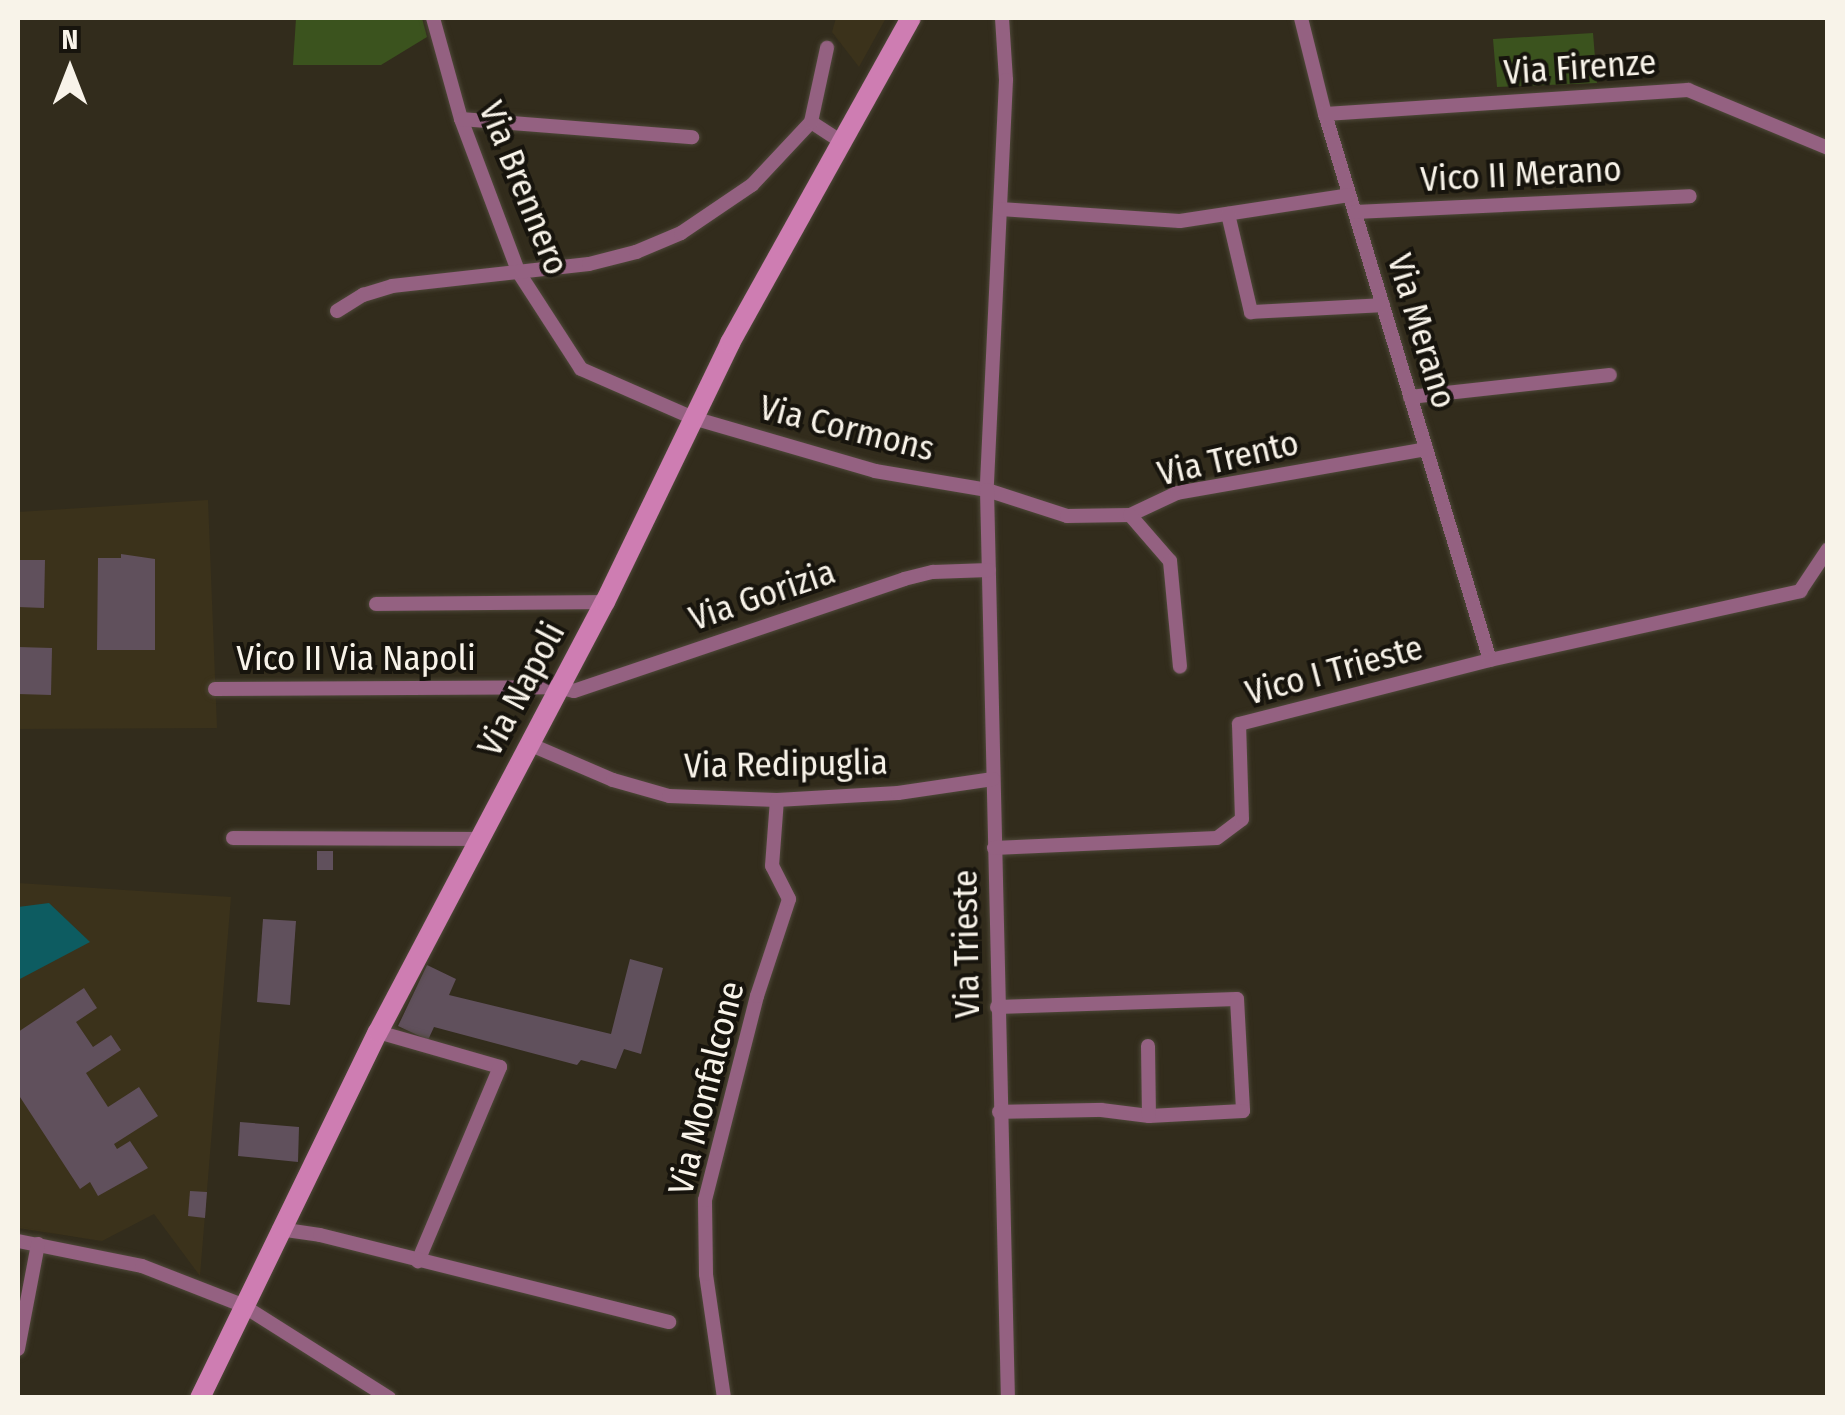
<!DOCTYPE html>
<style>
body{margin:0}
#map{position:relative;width:1845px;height:1415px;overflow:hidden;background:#322c1c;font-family:"Fira Sans Condensed",sans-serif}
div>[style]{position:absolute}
.built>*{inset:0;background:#3b321b}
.green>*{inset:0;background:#3b531e}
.water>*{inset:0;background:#0d5c61}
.building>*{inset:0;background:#60505c}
.roads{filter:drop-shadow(0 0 2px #4e4839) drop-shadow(0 0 2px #4e4839)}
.street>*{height:14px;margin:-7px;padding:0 7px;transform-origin:7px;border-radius:7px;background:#946181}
.secondary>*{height:20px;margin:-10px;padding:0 10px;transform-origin:10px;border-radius:10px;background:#ce7db2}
span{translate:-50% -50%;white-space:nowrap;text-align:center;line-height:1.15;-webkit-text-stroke:8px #17140d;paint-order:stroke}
.street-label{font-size:35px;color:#f8f3e9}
.frame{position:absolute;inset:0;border:20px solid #f8f3e9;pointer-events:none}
.north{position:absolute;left:20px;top:20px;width:100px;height:100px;-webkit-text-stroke:8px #17140d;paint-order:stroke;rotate:0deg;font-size:28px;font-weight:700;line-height:40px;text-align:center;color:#f8f3e9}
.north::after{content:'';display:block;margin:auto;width:35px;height:45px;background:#f8f3e9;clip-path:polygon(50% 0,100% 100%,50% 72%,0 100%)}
</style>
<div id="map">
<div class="built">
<div style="clip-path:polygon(836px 18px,886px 18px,859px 67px,832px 32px)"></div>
<div style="clip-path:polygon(208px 500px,217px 728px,18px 729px,18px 512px)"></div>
<div style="clip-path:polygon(18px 883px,231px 897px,200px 1276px,154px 1214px,102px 1241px,18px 1228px)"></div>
</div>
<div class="green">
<div style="clip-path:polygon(296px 18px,422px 18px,427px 37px,381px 65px,293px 65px)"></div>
<div style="clip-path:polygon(1593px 33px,1597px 83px,1497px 87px,1493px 39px)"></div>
</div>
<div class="water">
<div style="clip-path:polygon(49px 903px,90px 942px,18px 980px,18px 907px)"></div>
</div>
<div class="building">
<div style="clip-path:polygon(121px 554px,155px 559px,155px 650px,97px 650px,98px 558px,121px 558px)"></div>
<div style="clip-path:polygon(18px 560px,45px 560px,44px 608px,18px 607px)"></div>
<div style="clip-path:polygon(18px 647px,52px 648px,51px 695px,18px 694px)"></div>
<div style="clip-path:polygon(317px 851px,333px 851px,333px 870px,317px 870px)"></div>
<div style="clip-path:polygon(263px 919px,296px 921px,290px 1005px,257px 1002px)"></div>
<div style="clip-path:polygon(630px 959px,663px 968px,641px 1054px,624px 1049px,616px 1069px,581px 1060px,577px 1065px,434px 1027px,428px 1040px,398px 1026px,427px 965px,456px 979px,449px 995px,611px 1034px)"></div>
<div style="clip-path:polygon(84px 988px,97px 1008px,76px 1022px,93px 1047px,111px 1035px,121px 1050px,86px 1073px,108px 1107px,139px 1087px,158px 1116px,114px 1144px,117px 1149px,130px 1141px,148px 1168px,98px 1196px,90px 1182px,80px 1189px,18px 1094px,18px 1032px)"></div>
<div style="clip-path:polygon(240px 1122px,299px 1127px,298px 1162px,238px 1156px)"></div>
<div style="clip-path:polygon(190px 1191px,207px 1192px,205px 1218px,188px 1216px)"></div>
</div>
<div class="roads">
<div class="street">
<div style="left:433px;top:18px;width:105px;rotate:74.5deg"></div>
<div style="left:461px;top:119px;width:165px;rotate:69.4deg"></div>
<div style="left:519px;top:273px;width:114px;rotate:57.1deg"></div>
<div style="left:581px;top:369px;width:122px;rotate:23.6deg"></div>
<div style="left:693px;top:418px;width:190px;rotate:16.2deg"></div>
<div style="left:875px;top:471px;width:114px;rotate:9.6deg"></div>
<div style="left:987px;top:490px;width:84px;rotate:18deg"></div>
<div style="left:1067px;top:516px;width:63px;rotate:-0.9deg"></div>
<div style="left:1130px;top:515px;width:52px;rotate:-25.1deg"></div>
<div style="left:1177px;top:493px;width:253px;rotate:-10deg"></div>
<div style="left:1002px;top:18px;width:62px;rotate:86.3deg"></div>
<div style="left:1006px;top:80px;width:410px;rotate:92.7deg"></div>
<div style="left:987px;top:490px;width:908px;rotate:88.68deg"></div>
<div style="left:1301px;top:18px;width:99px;rotate:76deg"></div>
<div style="left:1325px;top:114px;width:570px;rotate:73.19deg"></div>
<div style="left:1325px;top:114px;width:364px;rotate:-3.8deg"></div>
<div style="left:1688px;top:90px;width:152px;rotate:22.5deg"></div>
<div style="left:461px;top:119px;width:232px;rotate:4.5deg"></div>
<div style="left:811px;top:122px;width:37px;rotate:33deg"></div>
<div style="left:1000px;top:209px;width:180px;rotate:3.8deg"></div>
<div style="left:1180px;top:221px;width:171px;rotate:-8.7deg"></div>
<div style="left:1355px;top:212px;width:335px;rotate:-2.7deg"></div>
<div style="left:1228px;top:214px;width:101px;rotate:76.8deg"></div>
<div style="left:1251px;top:312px;width:132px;rotate:-3deg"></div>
<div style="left:337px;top:311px;width:31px;rotate:-32deg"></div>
<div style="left:363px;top:295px;width:30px;rotate:-17deg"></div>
<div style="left:392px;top:286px;width:198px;rotate:-6.4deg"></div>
<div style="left:589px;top:264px;width:49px;rotate:-14.3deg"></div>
<div style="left:636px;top:252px;width:49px;rotate:-22.9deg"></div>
<div style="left:681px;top:233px;width:86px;rotate:-34.1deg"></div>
<div style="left:752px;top:185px;width:86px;rotate:-46.9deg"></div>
<div style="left:811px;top:122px;width:76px;rotate:-77.8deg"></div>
<div style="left:1410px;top:397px;width:201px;rotate:-6.3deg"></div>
<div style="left:1130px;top:515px;width:61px;rotate:49deg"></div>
<div style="left:1170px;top:561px;width:106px;rotate:84.6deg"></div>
<div style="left:376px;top:604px;width:229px;rotate:-0.5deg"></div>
<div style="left:215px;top:689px;width:343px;rotate:-0.3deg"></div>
<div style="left:558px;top:687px;width:16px;rotate:14deg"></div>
<div style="left:574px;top:691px;width:348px;rotate:-18.7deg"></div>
<div style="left:904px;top:579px;width:30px;rotate:-14deg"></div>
<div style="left:933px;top:572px;width:56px;rotate:-2deg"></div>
<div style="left:529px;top:744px;width:91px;rotate:23.2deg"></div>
<div style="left:613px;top:780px;width:58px;rotate:15.9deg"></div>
<div style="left:669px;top:796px;width:108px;rotate:2.1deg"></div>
<div style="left:777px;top:800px;width:121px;rotate:-3.3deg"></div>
<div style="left:898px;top:793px;width:96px;rotate:-8.4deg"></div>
<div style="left:233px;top:838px;width:245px;rotate:0.2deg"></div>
<div style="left:994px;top:848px;width:223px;rotate:-2.6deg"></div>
<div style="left:1217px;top:838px;width:31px;rotate:-37deg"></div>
<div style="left:1242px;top:819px;width:95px;rotate:-91.8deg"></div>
<div style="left:1239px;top:724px;width:259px;rotate:-14.3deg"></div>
<div style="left:1490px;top:660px;width:318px;rotate:-12.5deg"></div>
<div style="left:1800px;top:591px;width:50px;rotate:-56.3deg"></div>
<div style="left:997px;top:1007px;width:240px;rotate:-1.9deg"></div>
<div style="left:1237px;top:999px;width:112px;rotate:86.9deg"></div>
<div style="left:1243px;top:1111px;width:94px;rotate:177deg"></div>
<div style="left:1149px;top:1116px;width:48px;rotate:-172.9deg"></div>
<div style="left:1101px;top:1110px;width:102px;rotate:178.9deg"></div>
<div style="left:378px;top:1032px;width:127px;rotate:16deg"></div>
<div style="left:500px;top:1067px;width:211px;rotate:112.9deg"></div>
<div style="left:1148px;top:1046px;width:70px;rotate:89.2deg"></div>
<div style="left:279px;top:1229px;width:41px;rotate:8.3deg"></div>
<div style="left:320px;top:1235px;width:360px;rotate:14deg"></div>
<div style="left:18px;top:1241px;width:126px;rotate:11.4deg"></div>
<div style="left:142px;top:1266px;width:107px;rotate:21.3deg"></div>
<div style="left:242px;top:1305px;width:174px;rotate:32.3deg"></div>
<div style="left:18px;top:1349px;width:107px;rotate:-79.2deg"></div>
<div style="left:724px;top:1398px;width:125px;rotate:-98.3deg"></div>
<div style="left:706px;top:1274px;width:74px;rotate:-90.8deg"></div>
<div style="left:705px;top:1200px;width:211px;rotate:-75.7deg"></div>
<div style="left:757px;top:996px;width:102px;rotate:-71.7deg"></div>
<div style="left:789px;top:899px;width:37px;rotate:-117deg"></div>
<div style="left:772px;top:866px;width:66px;rotate:-85.7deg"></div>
</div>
<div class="secondary">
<div style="left:200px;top:1398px;width:407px;rotate:-64.1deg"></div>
<div style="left:378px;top:1032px;width:486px;rotate:-62.2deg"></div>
<div style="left:605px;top:602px;width:288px;rotate:-64.2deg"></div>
<div style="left:730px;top:343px;width:372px;rotate:-60.9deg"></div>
</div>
</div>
<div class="street-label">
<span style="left:1580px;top:67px;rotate:-4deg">Via Firenze</span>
<span style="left:1521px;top:174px;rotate:-3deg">Vico II Merano</span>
<span style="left:524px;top:188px;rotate:68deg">Via Brennero</span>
<span style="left:1422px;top:331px;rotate:73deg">Via Merano</span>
<span style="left:847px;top:428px;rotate:14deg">Via Cormons</span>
<span style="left:1228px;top:458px;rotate:-13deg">Via Trento</span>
<span style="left:762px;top:595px;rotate:-19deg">Via Gorizia</span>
<span style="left:356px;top:658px">Vico II Via Napoli</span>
<span style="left:1334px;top:670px;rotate:-15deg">Vico I Trieste</span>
<span style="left:521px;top:689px;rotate:-62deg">Via Napoli</span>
<span style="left:786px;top:764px;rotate:-1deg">Via Redipuglia</span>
<span style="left:966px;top:944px;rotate:-91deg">Via Trieste</span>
<span style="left:706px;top:1088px;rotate:-76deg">Via Monfalcone</span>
</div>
<div class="frame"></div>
<div class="north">N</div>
</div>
